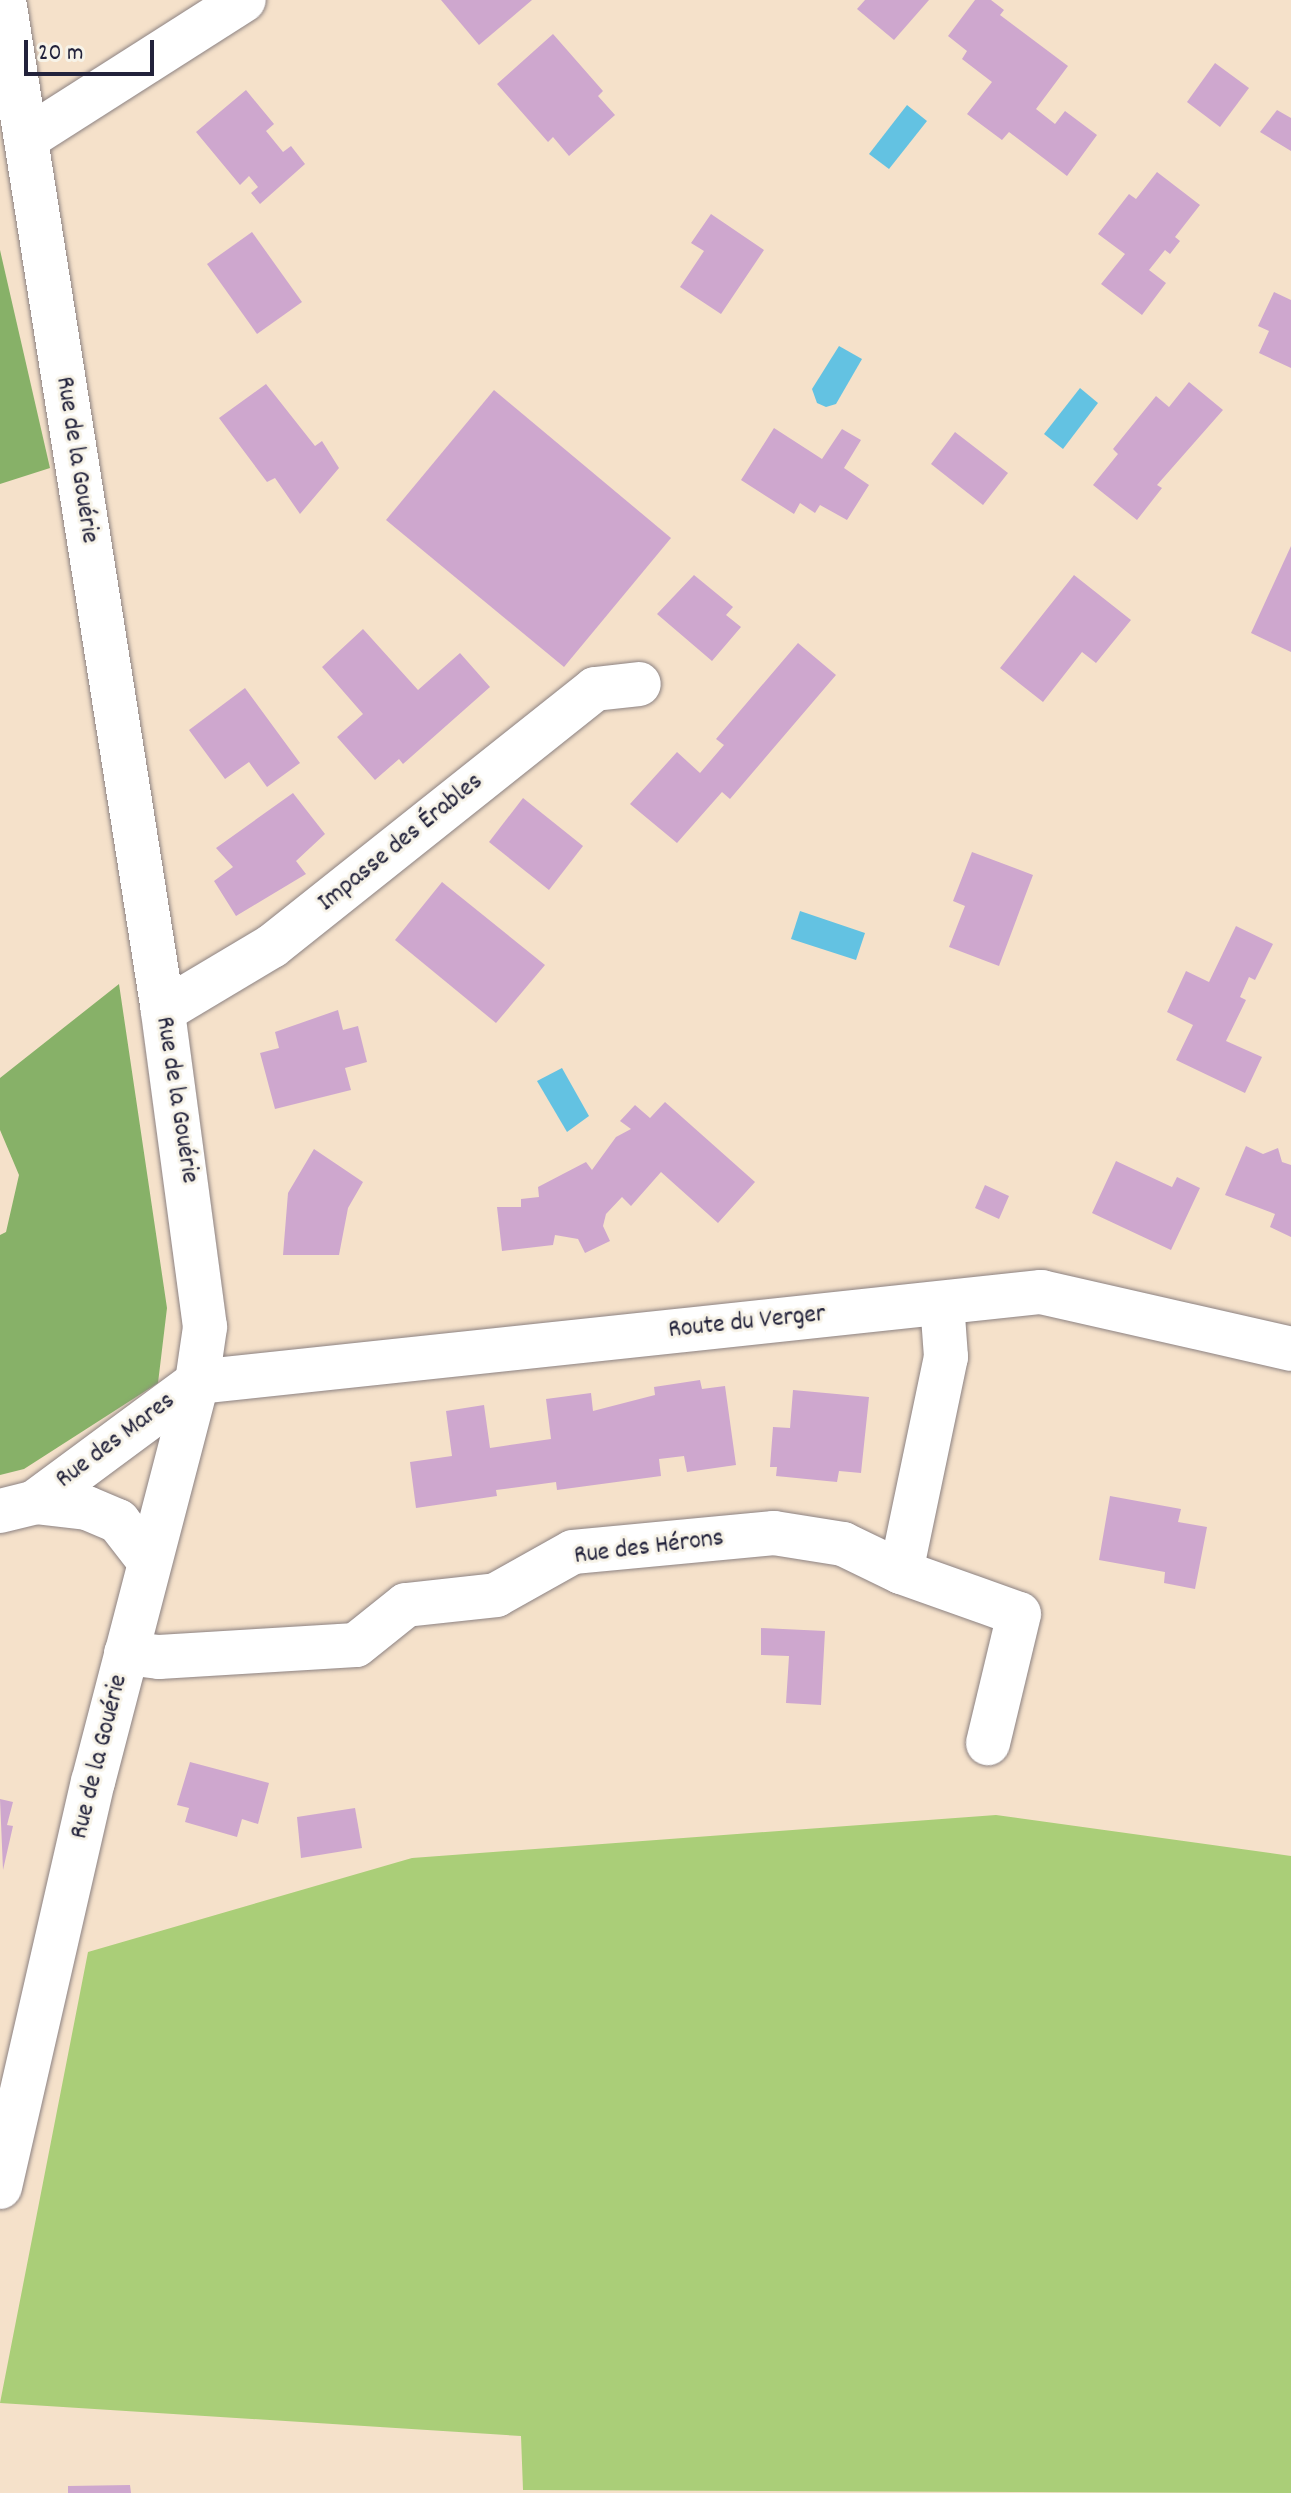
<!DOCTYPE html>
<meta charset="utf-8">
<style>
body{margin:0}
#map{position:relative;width:1291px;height:2493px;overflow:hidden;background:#f5e1ca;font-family:Dekko,sans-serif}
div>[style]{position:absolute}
.green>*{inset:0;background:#aace78}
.forest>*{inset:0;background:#87b168}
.water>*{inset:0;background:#63c2e2}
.building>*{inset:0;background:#cea7ce}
.roads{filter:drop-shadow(0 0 2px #8c8282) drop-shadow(0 0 2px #8c8282)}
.minor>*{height:44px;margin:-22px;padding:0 22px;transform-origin:22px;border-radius:22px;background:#fff}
span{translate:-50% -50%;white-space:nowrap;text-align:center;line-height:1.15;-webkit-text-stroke:6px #f7f3e8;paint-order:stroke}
.street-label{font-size:26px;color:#22223b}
.scale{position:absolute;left:24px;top:40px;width:130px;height:36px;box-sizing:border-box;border:4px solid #22223b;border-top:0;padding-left:10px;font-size:24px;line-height:28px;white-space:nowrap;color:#22223b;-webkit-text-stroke:6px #f7f3e8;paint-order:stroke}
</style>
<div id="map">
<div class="green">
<div style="clip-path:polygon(996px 1815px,1291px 1856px,1291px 2493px,523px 2490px,521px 2436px,0 2403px,88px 1952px,412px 1858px)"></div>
</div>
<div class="forest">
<div style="clip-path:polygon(0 250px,50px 468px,0 484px)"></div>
<div style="clip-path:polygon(119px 984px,167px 1308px,158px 1383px,24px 1469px,0 1475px,0 1235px,6px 1232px,19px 1175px,0 1130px,0 1078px)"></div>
</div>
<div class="water">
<div style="clip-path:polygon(907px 105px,927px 121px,889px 169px,869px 154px)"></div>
<div style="clip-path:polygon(839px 346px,862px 359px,836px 404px,826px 407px,817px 403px,812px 389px)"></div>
<div style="clip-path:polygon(1080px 388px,1098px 403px,1063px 449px,1044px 434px)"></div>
<div style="clip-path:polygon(800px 911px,865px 933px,856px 960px,791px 939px)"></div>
<div style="clip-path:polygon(562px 1068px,589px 1116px,567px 1132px,537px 1081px)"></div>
</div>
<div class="building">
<div style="clip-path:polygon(441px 0,532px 0,479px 45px)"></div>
<div style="clip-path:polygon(865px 0,929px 0,894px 40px,857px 9px)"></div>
<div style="clip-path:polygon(975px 0,991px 0,1004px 10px,1000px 15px,1068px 66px,1036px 109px,1055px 124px,1065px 111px,1097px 135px,1067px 176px,1009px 132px,1002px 140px,967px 114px,992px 82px,962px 59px,967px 51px,948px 36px)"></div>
<div style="clip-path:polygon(553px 34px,603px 91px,598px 96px,615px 115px,569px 156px,553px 137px,548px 142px,497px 84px)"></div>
<div style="clip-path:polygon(1215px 63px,1249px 88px,1220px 127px,1187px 102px)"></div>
<div style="clip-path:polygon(246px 90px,274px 124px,266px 131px,283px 152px,291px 146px,305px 164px,260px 204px,251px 193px,258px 187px,249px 176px,240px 185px,196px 132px)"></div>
<div style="clip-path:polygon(1277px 110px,1291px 118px,1291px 151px,1260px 132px)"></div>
<div style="clip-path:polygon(1157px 172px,1200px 205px,1175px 237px,1180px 241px,1170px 254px,1165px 250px,1149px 270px,1166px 283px,1142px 315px,1101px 284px,1125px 254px,1098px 234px,1129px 194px,1136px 199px)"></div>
<div style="clip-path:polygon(711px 214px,764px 250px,721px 314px,680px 287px,704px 251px,691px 243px)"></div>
<div style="clip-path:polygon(252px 232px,302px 302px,257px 334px,207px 264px)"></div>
<div style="clip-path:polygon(1274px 292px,1291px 300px,1291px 368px,1259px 353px,1269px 331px,1258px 326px)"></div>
<div style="clip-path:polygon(1189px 382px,1223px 410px,1157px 485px,1162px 488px,1137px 520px,1093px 485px,1118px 454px,1113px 449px,1156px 396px,1169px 407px)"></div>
<div style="clip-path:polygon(266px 384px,315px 446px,322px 441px,339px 468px,300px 514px,275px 478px,267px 482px,219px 418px)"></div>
<div style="clip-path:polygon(494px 390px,671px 538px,564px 667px,386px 520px)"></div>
<div style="clip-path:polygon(774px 428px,822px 459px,842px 429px,861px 440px,844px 468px,869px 485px,847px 520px,820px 505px,815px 513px,800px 503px,794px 514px,741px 480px)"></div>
<div style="clip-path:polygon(955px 432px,1008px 473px,983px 505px,931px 464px)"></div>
<div style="clip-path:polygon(1291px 546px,1291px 652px,1251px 633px)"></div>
<div style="clip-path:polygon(694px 575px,733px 607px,726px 615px,741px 627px,712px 661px,657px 614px)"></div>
<div style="clip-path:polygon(1074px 575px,1131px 620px,1096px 663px,1082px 652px,1043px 702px,1000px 668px)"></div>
<div style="clip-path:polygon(363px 629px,418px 690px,460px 653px,490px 687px,403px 764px,399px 759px,375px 780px,337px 737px,363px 714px,322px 667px)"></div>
<div style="clip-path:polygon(798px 643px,836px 675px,730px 799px,722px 792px,677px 843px,630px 804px,677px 752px,700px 773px,724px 745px,716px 739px)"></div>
<div style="clip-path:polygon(245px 688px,300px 763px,267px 787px,249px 762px,225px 779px,189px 730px)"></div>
<div style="clip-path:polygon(293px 793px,325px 834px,296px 861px,306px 874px,236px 916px,214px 881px,233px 867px,216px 848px)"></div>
<div style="clip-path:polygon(523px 798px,583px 846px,549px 890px,489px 842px)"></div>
<div style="clip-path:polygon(972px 852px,1033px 875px,999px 966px,949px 947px,965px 906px,953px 901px)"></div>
<div style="clip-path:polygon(442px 882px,545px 965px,496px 1023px,395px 940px)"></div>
<div style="clip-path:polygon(1236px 926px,1273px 944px,1255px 980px,1249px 977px,1240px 997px,1246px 1000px,1226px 1041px,1262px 1057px,1245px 1093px,1176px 1060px,1193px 1025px,1167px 1012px,1186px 971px,1209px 982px)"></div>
<div style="clip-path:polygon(338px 1010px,343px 1030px,358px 1026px,367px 1062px,345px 1068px,351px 1090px,275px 1109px,260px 1053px,279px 1048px,275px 1032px)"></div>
<div style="clip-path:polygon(665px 1102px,755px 1182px,718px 1223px,661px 1172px,631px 1206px,622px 1197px,606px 1214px,603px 1226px,610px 1241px,585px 1253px,578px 1239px,555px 1235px,553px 1245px,502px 1251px,497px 1207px,521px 1207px,521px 1199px,539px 1197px,538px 1187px,586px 1162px,592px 1170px,616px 1137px,631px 1129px,620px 1121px,635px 1105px,650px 1118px)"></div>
<div style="clip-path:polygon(1246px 1146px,1263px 1154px,1278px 1148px,1282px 1162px,1291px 1165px,1291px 1237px,1270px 1227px,1275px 1214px,1225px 1195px)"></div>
<div style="clip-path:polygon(314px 1149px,363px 1182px,348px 1208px,339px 1255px,283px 1255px,288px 1193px)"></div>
<div style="clip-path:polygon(1116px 1161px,1172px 1187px,1177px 1177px,1200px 1188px,1171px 1250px,1092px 1213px)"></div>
<div style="clip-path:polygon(985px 1185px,1009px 1196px,999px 1219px,975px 1208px)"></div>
<div style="clip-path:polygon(700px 1380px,702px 1389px,725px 1386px,736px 1465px,687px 1472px,684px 1456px,659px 1459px,661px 1476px,557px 1490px,556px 1482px,496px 1490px,497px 1496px,416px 1508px,410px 1462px,452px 1456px,446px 1411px,484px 1405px,490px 1448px,551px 1439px,546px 1399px,591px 1393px,593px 1411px,655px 1395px,654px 1387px)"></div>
<div style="clip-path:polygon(793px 1390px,869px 1397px,861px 1473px,839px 1471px,837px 1482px,776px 1476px,777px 1467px,770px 1467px,773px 1427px,790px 1428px)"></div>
<div style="clip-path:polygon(1110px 1496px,1181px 1509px,1178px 1522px,1207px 1527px,1195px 1589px,1164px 1583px,1165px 1572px,1099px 1560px)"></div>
<div style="clip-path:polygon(761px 1628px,825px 1631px,821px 1705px,786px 1703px,789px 1656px,761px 1655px)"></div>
<div style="clip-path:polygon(190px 1762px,269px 1783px,258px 1824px,242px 1819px,237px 1837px,185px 1822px,189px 1808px,177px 1805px)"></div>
<div style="clip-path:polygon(0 1799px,13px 1802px,7px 1825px,13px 1826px,3px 1870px)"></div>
<div style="clip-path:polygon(355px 1808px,362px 1848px,301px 1858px,297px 1817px)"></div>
<div style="clip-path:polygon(130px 2485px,131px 2493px,68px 2493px,68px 2486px)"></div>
</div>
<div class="roads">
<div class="minor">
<div style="left:27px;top:138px;width:257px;rotate:-32.5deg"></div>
<div style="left:163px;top:1011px;width:127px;rotate:-30.8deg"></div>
<div style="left:272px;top:946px;width:413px;rotate:-38.5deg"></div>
<div style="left:595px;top:689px;width:44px;rotate:-6.5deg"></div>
<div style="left:35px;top:1502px;width:52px;rotate:6.6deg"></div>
<div style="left:87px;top:1508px;width:34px;rotate:23deg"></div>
<div style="left:118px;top:1521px;width:51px;rotate:52.2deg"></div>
<div style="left:0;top:1511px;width:36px;rotate:-14deg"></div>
<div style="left:35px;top:1502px;width:202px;rotate:-36.5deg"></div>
<div style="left:197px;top:1382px;width:849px;rotate:-6.09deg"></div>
<div style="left:1041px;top:1292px;width:256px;rotate:12.8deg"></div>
<div style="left:901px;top:1572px;width:220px;rotate:-78.2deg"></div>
<div style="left:946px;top:1357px;width:54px;rotate:-94.2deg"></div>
<div style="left:126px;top:1653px;width:33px;rotate:7deg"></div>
<div style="left:159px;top:1657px;width:197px;rotate:-3.5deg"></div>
<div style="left:356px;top:1645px;width:64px;rotate:-38.7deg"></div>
<div style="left:406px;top:1605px;width:91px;rotate:-6.3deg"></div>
<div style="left:496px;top:1595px;width:88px;rotate:-29.2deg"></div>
<div style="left:573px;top:1552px;width:202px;rotate:-5.4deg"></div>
<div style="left:774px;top:1533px;width:70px;rotate:9.1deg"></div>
<div style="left:843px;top:1544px;width:64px;rotate:25.8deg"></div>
<div style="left:901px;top:1572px;width:125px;rotate:19.6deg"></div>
<div style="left:1019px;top:1614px;width:133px;rotate:103.5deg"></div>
<div style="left:0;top:2187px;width:416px;rotate:-77.1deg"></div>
<div style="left:93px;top:1782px;width:413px;rotate:-75.4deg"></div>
<div style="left:197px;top:1382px;width:56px;rotate:-81.7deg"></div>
<div style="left:205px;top:1327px;width:319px;rotate:-97.6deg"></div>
<div style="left:163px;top:1011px;width:1023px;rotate:-98.94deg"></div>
</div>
</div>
<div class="street-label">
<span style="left:76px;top:460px;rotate:81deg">Rue de la Gouérie</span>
<span style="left:401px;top:843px;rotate:-39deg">Impasse des Érables</span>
<span style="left:176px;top:1100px;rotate:81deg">Rue de la Gouérie</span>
<span style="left:747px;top:1323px;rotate:-6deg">Route du Verger</span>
<span style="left:116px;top:1441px;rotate:-37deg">Rue des Mares</span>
<span style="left:649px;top:1548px;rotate:-7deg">Rue des Hérons</span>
<span style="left:100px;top:1757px;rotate:-76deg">Rue de la Gouérie</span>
</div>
<div class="scale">20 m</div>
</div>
